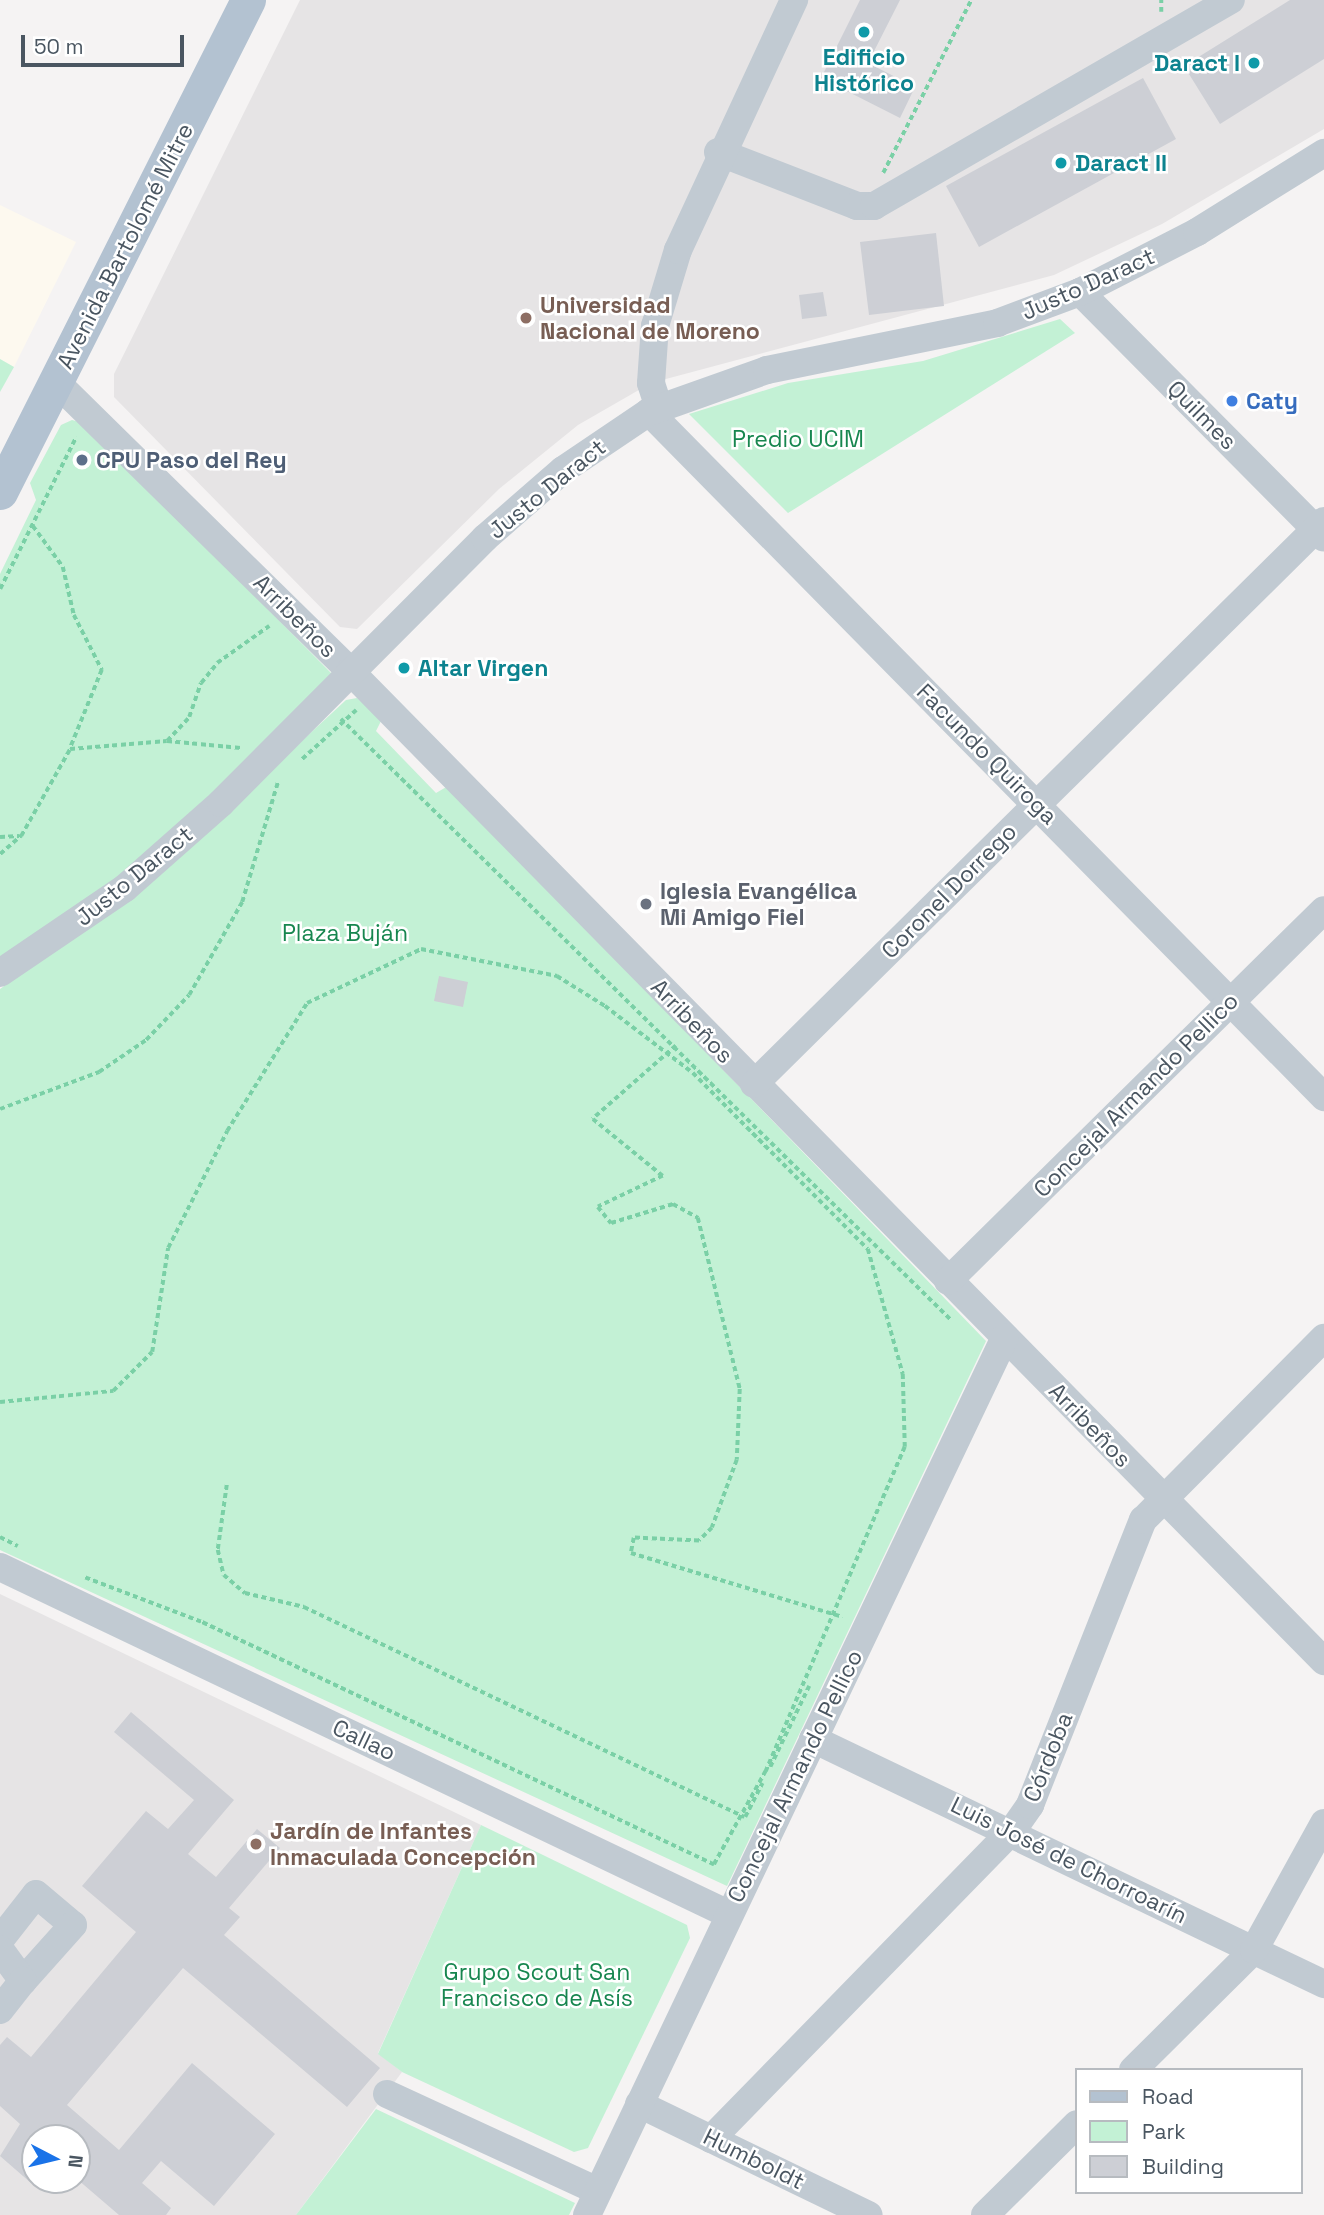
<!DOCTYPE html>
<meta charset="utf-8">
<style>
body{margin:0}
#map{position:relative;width:1324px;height:2215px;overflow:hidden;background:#f5f3f3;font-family:"Space Grotesk",sans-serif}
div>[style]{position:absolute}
.commercial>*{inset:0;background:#fdf9ef}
.education>*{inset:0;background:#e6e4e5}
.green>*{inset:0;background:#c3f1d5}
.building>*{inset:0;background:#cdcfd5}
.path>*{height:3.5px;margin-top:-1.75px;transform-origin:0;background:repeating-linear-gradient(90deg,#7ad0a6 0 5px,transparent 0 8.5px)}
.minor>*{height:28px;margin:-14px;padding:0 14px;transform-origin:14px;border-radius:14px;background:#c1cad2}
.major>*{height:35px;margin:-17.5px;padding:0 17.5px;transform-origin:17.5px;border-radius:17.5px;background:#b3c2d1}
.dots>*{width:19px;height:19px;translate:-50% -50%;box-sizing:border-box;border:4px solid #fff;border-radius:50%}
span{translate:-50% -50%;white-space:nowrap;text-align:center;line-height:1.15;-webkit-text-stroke:5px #fff;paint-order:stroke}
.culture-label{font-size:23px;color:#0d838f;font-weight:700}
.right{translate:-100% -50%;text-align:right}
.left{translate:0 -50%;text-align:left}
.street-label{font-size:23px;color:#4a5661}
.education-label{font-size:23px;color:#785e54;font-weight:700}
.shop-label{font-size:23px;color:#366cbe;font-weight:700}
.park-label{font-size:23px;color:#17864f}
.service-label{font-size:23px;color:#4e5e75;font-weight:700}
.worship-label{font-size:23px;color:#5b616d;font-weight:700}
.legend{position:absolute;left:1075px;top:2068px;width:228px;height:126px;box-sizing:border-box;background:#fff;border:2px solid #b7bbc0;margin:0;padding:9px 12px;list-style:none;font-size:21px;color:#4a5661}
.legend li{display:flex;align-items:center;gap:14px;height:35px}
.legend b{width:35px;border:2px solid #b7bbc0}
.north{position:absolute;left:21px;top:2124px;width:70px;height:70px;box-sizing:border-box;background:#fff;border:2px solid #b7bbc0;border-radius:50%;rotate:97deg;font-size:19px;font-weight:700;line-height:28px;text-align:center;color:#4a5661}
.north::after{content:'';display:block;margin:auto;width:24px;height:32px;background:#1a73e8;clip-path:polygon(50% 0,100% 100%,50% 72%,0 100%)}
.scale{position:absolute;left:21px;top:35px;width:163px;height:32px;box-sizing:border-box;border:4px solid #4a5661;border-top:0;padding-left:9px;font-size:21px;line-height:24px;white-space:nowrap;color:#4a5661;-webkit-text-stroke:5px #fff;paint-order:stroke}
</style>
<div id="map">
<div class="commercial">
<div style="clip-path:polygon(0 205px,76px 242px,14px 367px,0 359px)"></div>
</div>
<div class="education">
<div style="clip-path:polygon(300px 0,1324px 0,1324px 129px,1162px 224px,1054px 275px,651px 383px,578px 425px,499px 489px,357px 629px,340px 627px,114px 397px,114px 374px)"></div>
<div style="clip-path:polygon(evenodd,0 1594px,481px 1825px,378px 2053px,402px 2072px,296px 2215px,0 2215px,0 1594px,35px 2138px,77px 2138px,77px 2180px,35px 2180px,35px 2138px)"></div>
</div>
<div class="green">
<div style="clip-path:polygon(1060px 319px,1075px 333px,788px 513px,689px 414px,788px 383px,923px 361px)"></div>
<div style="clip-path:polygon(0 359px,14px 367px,0 392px)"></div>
<div style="clip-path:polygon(72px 420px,83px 423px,333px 675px,222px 789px,113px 884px,0 957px,0 574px,36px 500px,30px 483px,61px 425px)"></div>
<div style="clip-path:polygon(357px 698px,382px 719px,376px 731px,436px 793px,448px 786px,986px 1341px,727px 1886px,0 1550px,0 989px,140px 891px,346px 700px)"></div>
<div style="clip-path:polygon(481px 1825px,687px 1925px,690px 1938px,588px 2148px,574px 2152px,402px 2072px,378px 2054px)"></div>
<div style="clip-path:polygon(376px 2109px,575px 2203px,569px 2215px,296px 2215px)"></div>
</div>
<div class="building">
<div style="clip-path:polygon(860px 0,900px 0,868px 63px,915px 87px,900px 118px,821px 78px)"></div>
<div style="clip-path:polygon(1290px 0,1324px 0,1324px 59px,1220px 124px,1184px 66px)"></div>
<div style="clip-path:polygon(1143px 78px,1176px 139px,979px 247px,946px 186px)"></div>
<div style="clip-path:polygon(936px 233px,944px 306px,869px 315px,860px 242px)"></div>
<div style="clip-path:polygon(823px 292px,827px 316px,802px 319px,799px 295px)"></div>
<div style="clip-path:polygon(439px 976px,468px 982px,463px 1007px,434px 1001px)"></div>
<div style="clip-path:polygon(131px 1712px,234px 1800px,188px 1854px,216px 1877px,257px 1829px,280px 1848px,229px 1908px,240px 1917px,224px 1935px,380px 2068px,347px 2107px,183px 1968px,67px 2105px,119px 2150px,192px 2063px,275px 2134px,214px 2206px,161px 2161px,142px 2183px,171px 2208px,166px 2215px,119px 2215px,77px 2179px,77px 2138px,35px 2138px,31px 2183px,0 2156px,20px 2124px,0 2106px,0 2045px,7px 2037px,31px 2057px,136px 1932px,82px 1886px,146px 1811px,168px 1829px,194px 1800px,114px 1732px)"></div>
</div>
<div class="path">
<div style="left:1161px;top:12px;width:12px;rotate:-90deg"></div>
<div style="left:883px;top:173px;width:194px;rotate:-63deg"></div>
<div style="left:33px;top:526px;width:51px;rotate:53.8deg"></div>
<div style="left:63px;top:567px;width:49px;rotate:77.1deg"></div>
<div style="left:74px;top:615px;width:62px;rotate:63deg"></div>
<div style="left:102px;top:670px;width:85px;rotate:112.1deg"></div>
<div style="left:70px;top:749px;width:97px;rotate:-4.7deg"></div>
<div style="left:167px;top:741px;width:33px;rotate:-47deg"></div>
<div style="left:189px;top:717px;width:36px;rotate:-71deg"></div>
<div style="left:201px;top:683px;width:26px;rotate:-51deg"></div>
<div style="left:217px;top:663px;width:64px;rotate:-35.4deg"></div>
<div style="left:0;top:589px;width:170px;rotate:-63.4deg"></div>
<div style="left:341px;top:719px;width:856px;rotate:44.57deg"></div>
<div style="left:167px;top:741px;width:74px;rotate:5.4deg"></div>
<div style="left:302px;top:759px;width:73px;rotate:-42.2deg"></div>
<div style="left:0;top:837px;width:19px;rotate:-3deg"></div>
<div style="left:0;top:854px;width:28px;rotate:-41deg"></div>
<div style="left:21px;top:836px;width:100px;rotate:-60.6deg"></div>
<div style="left:676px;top:1046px;width:111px;rotate:138.7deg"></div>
<div style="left:593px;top:1119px;width:90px;rotate:39.2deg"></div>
<div style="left:663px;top:1176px;width:72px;rotate:154.5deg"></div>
<div style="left:598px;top:1207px;width:21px;rotate:51deg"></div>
<div style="left:611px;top:1223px;width:65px;rotate:-17deg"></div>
<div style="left:673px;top:1204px;width:29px;rotate:29deg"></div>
<div style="left:698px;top:1218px;width:176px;rotate:76.2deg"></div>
<div style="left:740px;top:1389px;width:71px;rotate:92.4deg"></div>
<div style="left:737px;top:1460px;width:72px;rotate:110.2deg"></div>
<div style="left:712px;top:1528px;width:18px;rotate:135deg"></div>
<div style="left:699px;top:1541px;width:65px;rotate:-177.4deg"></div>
<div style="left:634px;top:1538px;width:15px;rotate:101deg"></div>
<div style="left:631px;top:1553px;width:221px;rotate:16.8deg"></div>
<div style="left:0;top:1109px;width:106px;rotate:-20.5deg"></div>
<div style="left:99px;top:1072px;width:57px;rotate:-34.2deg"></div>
<div style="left:146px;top:1040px;width:62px;rotate:-46.3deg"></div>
<div style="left:189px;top:995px;width:107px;rotate:-60.3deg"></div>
<div style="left:242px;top:902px;width:126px;rotate:-73.4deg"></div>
<div style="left:0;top:1402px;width:114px;rotate:-5.6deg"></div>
<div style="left:113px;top:1391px;width:55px;rotate:-45deg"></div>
<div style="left:152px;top:1352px;width:105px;rotate:-81.3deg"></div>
<div style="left:168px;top:1248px;width:131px;rotate:-63.2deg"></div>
<div style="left:227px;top:1131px;width:151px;rotate:-58deg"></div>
<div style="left:307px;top:1003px;width:126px;rotate:-25.3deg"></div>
<div style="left:421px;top:949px;width:139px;rotate:11.2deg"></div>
<div style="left:557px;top:976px;width:57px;rotate:32deg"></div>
<div style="left:605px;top:1006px;width:111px;rotate:37.3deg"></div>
<div style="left:693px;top:1073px;width:248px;rotate:45.2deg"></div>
<div style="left:868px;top:1249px;width:130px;rotate:74.4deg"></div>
<div style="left:903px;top:1374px;width:73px;rotate:88.4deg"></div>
<div style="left:905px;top:1447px;width:353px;rotate:113.2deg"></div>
<div style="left:766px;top:1771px;width:107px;rotate:119deg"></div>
<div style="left:714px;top:1865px;width:568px;rotate:-154.65deg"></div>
<div style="left:201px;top:1622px;width:124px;rotate:-159.2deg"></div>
<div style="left:227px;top:1485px;width:66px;rotate:97.9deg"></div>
<div style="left:218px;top:1550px;width:26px;rotate:77deg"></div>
<div style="left:224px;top:1575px;width:28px;rotate:41deg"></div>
<div style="left:245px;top:1593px;width:61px;rotate:13.3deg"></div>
<div style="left:304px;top:1607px;width:488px;rotate:25.5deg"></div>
<div style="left:745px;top:1817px;width:38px;rotate:-63deg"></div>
<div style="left:0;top:1537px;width:20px;rotate:27deg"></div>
<div style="left:770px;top:1767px;width:90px;rotate:-64.3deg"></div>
</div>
<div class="minor">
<div style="left:718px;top:152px;width:149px;rotate:21.2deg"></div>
<div style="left:857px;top:206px;width:17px"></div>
<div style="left:874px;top:206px;width:412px;rotate:-30deg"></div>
<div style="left:1080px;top:292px;width:346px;rotate:45.2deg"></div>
<div style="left:57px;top:383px;width:411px;rotate:44.5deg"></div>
<div style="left:350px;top:671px;width:1389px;rotate:45.47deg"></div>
<div style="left:659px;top:408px;width:26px;rotate:-108deg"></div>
<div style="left:651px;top:383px;width:57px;rotate:-86deg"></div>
<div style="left:655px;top:326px;width:79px;rotate:-73.2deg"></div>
<div style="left:678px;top:250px;width:276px;rotate:-65.1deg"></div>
<div style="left:649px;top:412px;width:962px;rotate:45.42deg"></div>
<div style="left:0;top:973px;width:151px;rotate:-34.2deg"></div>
<div style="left:125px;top:888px;width:128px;rotate:-41.5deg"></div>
<div style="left:221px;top:803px;width:374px;rotate:-45.1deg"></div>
<div style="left:485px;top:538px;width:103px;rotate:-41.1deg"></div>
<div style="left:563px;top:470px;width:104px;rotate:-34deg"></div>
<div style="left:649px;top:412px;width:125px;rotate:-19.6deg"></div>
<div style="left:767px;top:370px;width:235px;rotate:-11.5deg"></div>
<div style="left:997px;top:323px;width:89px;rotate:-20.5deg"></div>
<div style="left:1080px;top:292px;width:131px;rotate:-27.1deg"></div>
<div style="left:1197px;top:232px;width:150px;rotate:-31.9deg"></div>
<div style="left:754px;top:1084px;width:801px;rotate:-44.65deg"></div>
<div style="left:948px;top:1281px;width:528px;rotate:-44.62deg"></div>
<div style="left:0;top:1567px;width:806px;rotate:25.48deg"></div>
<div style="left:813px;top:1739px;width:567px;rotate:25.62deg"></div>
<div style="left:0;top:1940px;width:58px;rotate:-52deg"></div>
<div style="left:36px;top:1894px;width:48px;rotate:40deg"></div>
<div style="left:73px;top:1925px;width:75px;rotate:131.8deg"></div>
<div style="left:23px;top:1981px;width:39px;rotate:-126deg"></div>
<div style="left:0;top:2010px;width:37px;rotate:-52deg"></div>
<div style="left:1133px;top:2070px;width:170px;rotate:-44.8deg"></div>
<div style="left:1254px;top:1950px;width:145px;rotate:-61.1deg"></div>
<div style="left:387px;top:2094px;width:232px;rotate:24.7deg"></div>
<div style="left:639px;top:2104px;width:255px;rotate:25.8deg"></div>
<div style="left:711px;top:2139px;width:431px;rotate:-45.7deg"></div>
<div style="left:1012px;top:1831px;width:32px;rotate:-55deg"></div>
<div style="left:1030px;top:1805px;width:307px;rotate:-68.4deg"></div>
<div style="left:1143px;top:1520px;width:257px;rotate:-45.2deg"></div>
<div style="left:587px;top:2215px;width:972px;rotate:-64.54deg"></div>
<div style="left:985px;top:2215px;width:129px;rotate:-44.7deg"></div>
</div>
<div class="major">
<div style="left:0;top:492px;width:551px;rotate:-63.25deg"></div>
</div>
<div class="dots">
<div style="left:864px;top:32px;background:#0f9aa8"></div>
<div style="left:1254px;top:63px;background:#0f9aa8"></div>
<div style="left:1061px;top:163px;background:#0f9aa8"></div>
<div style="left:526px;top:318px;background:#8d6e63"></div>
<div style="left:1232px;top:401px;background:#3f7fe0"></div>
<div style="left:82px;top:460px;background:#5c6f8a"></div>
<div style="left:404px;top:668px;background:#0f9aa8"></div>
<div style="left:646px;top:904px;background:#6b7280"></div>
<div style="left:256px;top:1844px;background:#8d6e63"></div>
</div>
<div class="culture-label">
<span style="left:864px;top:70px">Edificio<br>Histórico</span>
<span class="right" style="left:1240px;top:63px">Daract I</span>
<span class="left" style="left:1075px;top:163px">Daract II</span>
<span class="left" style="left:418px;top:668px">Altar Virgen</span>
</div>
<div class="street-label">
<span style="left:125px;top:246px;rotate:-63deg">Avenida Bartolomé Mitre</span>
<span style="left:1088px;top:284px;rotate:-24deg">Justo Daract</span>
<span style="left:1202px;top:415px;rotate:45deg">Quilmes</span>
<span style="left:547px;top:489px;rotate:-39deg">Justo Daract</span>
<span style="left:295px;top:616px;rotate:45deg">Arribeños</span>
<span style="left:987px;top:754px;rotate:45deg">Facundo Quiroga</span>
<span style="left:134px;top:876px;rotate:-39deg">Justo Daract</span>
<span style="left:949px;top:891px;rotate:-45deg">Coronel Dorrego</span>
<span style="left:692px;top:1021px;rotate:46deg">Arribeños</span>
<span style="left:1136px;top:1095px;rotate:-45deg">Concejal Armando Pellico</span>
<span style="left:1090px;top:1425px;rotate:46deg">Arribeños</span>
<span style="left:364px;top:1740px;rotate:25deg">Callao</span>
<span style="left:1048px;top:1757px;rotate:-68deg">Córdoba</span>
<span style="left:795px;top:1776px;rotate:-64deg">Concejal Armando Pellico</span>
<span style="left:1069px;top:1860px;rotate:26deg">Luis José de Chorroarín</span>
<span style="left:754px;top:2159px;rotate:26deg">Humboldt</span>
</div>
<div class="education-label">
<span class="left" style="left:540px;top:318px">Universidad<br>Nacional de Moreno</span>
<span class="left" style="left:270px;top:1844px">Jardín de Infantes<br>Inmaculada Concepción</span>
</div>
<div class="shop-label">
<span class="left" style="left:1246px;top:401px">Caty</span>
</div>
<div class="park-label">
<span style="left:798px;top:439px">Predio UCIM</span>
<span style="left:345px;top:933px">Plaza Buján</span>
<span style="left:537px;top:1985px">Grupo Scout San<br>Francisco de Asís</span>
</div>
<div class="service-label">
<span class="left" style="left:96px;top:460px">CPU Paso del Rey</span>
</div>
<div class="worship-label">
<span class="left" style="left:660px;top:904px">Iglesia Evangélica<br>Mi Amigo Fiel</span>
</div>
<ul class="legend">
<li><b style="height:9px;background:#b3c2d1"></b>Road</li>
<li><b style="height:19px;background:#c3f1d5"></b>Park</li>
<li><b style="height:19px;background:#cdcfd5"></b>Building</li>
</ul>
<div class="north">N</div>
<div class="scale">50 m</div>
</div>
